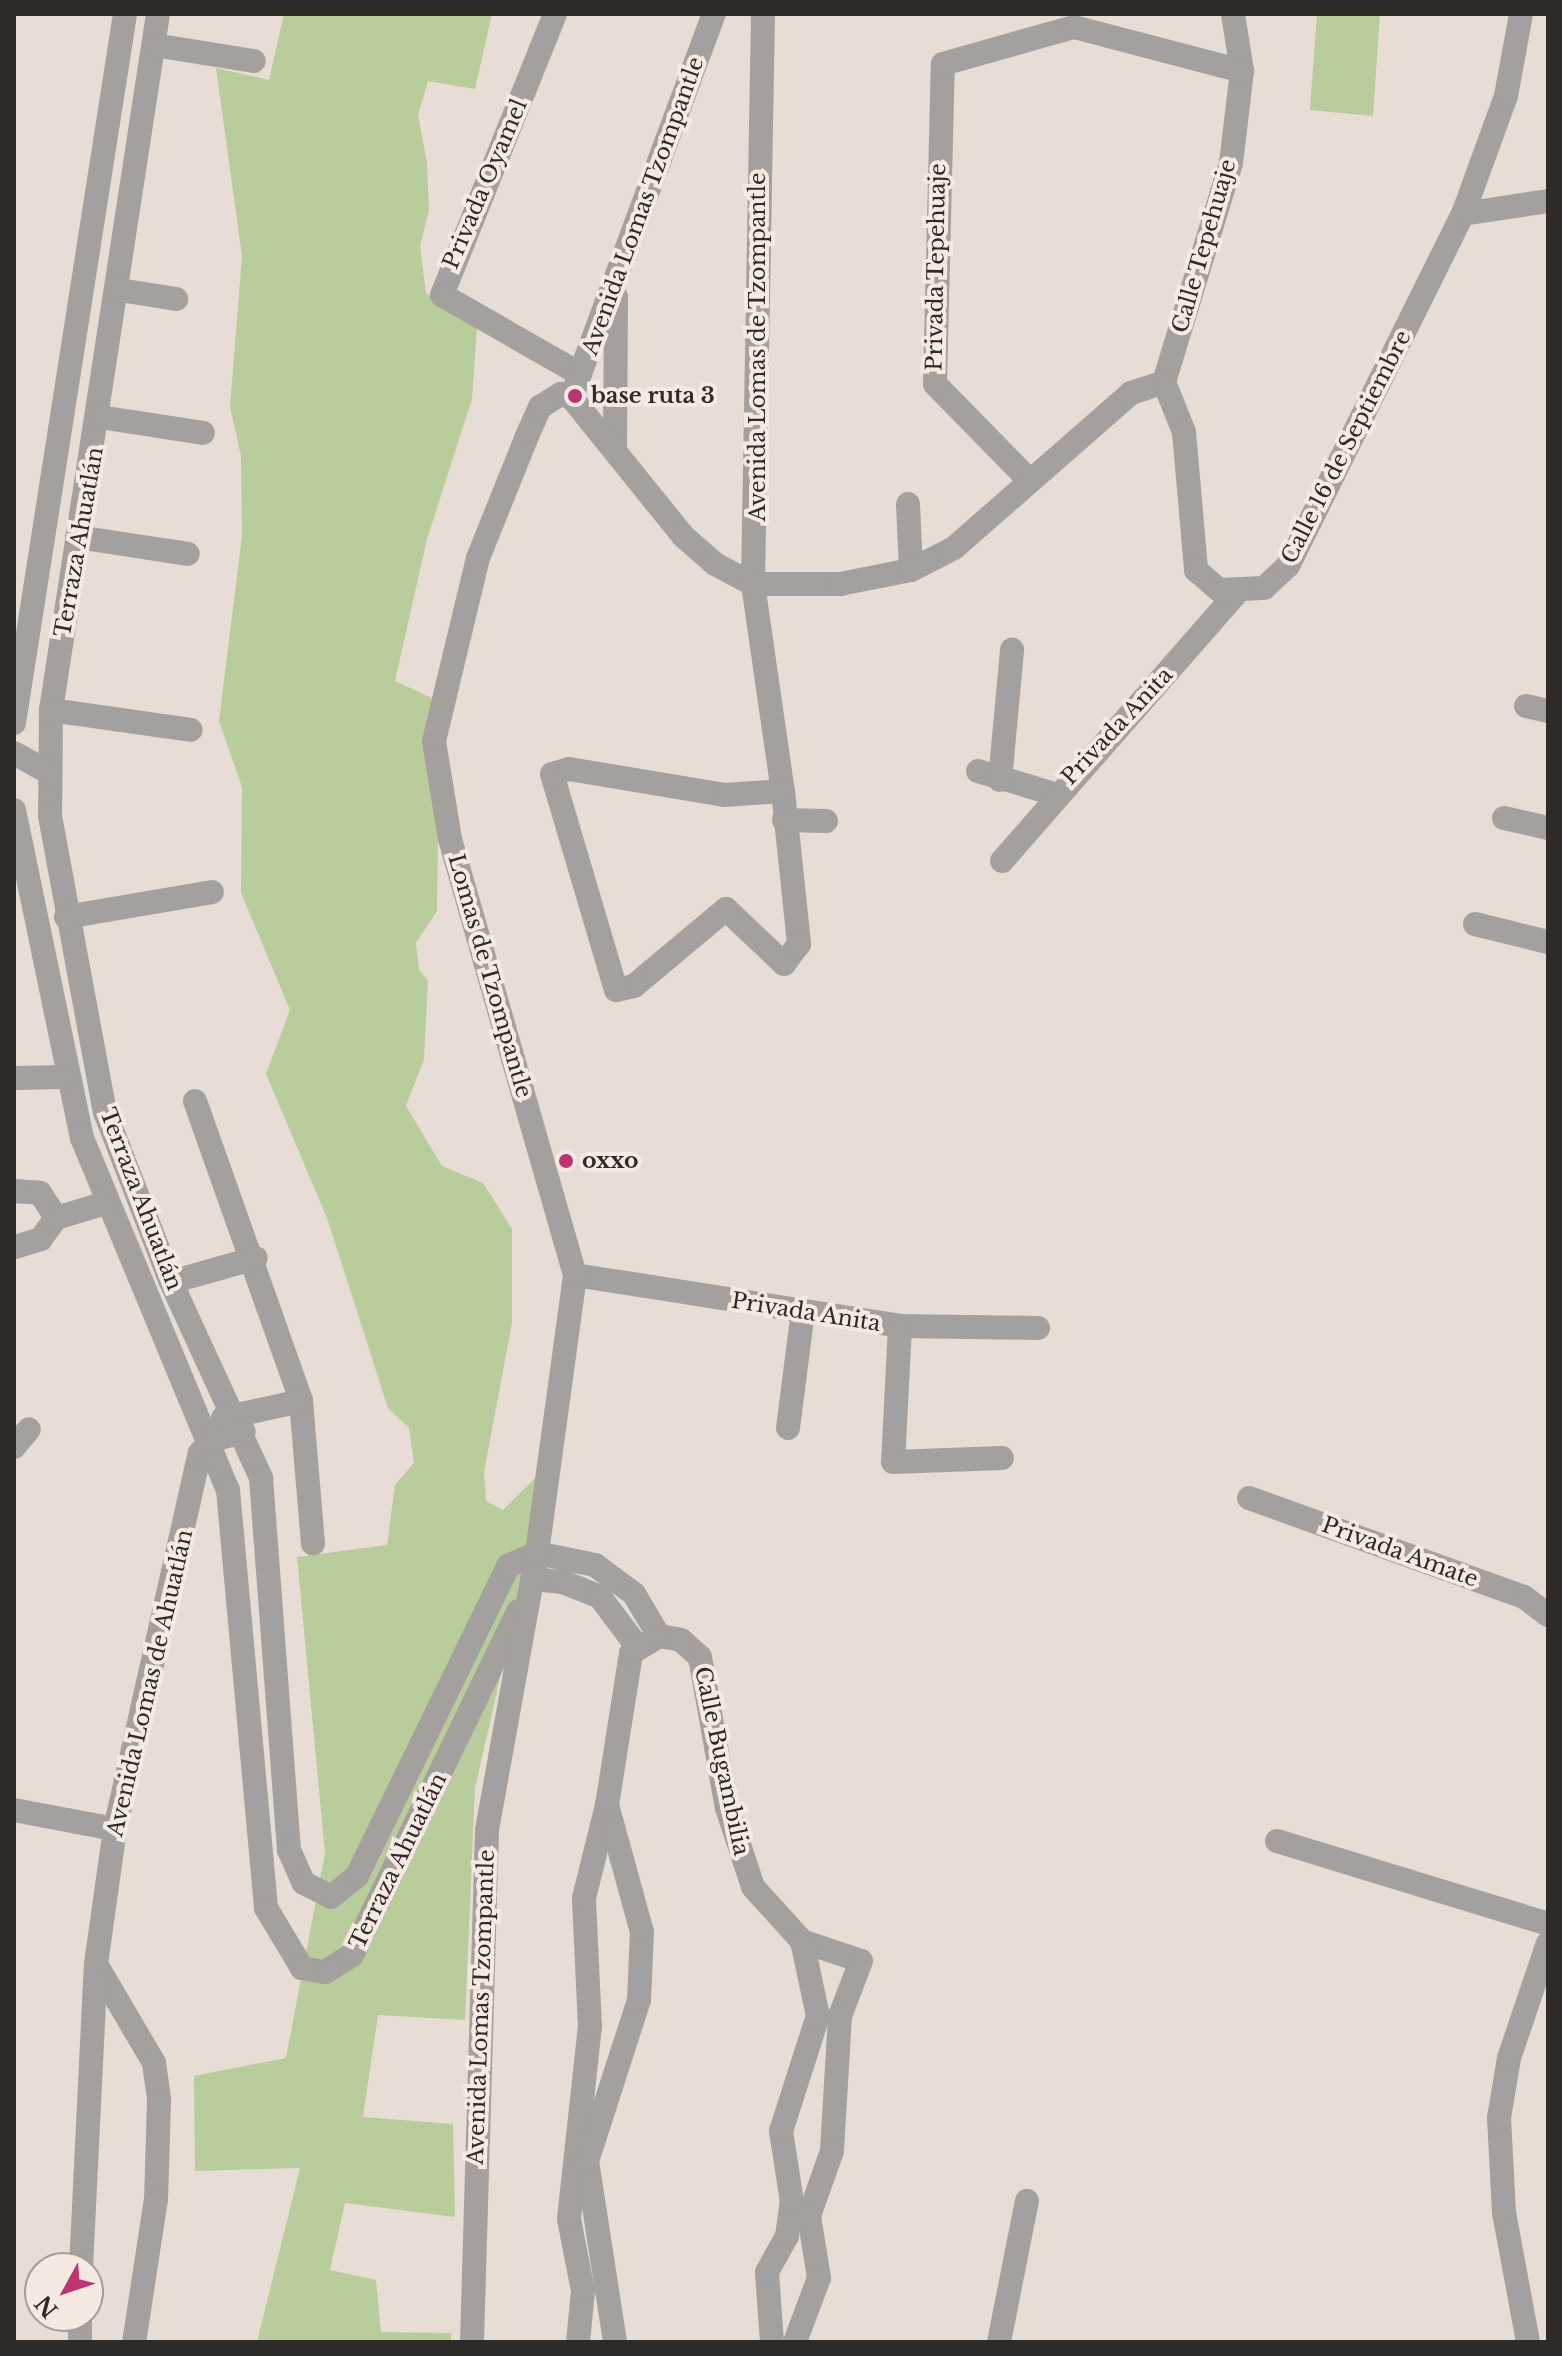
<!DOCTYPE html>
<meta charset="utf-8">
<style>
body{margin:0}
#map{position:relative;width:1562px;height:2356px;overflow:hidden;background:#e7ddd5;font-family:"Libre Baskerville",serif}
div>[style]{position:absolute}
.green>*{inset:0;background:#b9cc9c}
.minor>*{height:24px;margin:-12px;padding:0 12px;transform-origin:12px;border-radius:12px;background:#a4a09d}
.dots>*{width:22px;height:22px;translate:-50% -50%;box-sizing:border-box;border:4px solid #f4eae2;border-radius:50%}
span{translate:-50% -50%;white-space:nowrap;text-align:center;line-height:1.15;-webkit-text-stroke:8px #f4eae2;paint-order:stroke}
.street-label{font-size:22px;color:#2e2a27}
.poi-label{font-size:22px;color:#2e2a27;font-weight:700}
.left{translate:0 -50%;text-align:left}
.frame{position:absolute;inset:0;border:16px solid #2e2a27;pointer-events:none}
.north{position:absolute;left:24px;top:2252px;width:80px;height:80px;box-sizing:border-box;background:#f4eae2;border:2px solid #a59d97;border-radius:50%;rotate:230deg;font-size:22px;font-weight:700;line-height:32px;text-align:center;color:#2e2a27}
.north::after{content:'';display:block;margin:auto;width:28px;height:36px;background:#bd3470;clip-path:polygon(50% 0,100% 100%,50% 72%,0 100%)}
</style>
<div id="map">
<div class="green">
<div style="clip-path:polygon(284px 14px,492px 14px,475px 89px,428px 81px,418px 115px,427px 163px,429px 210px,420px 246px,426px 293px,477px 328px,472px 399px,427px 539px,395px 681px,434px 699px,438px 830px,437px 911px,416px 943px,419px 970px,428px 981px,424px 1059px,406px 1106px,442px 1166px,483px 1183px,512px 1229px,512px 1323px,484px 1472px,486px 1501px,503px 1510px,538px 1475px,537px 1516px,475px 1788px,465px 2020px,378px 2015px,363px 2117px,453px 2124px,455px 2217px,345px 2203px,330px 2270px,376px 2280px,381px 2332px,451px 2333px,451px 2342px,257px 2342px,300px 2168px,195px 2171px,194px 2076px,286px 2058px,325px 1853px,297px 1557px,387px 1545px,395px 1485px,414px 1463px,409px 1428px,388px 1408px,327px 1218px,266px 1074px,290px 1010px,241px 893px,242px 787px,219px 721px,242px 536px,241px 456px,230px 407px,242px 256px,216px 68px,269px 80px)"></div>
<div style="clip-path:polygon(1317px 14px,1380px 14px,1373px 116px,1310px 110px)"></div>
</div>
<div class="minor">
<div style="left:158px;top:14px;width:704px;rotate:98.74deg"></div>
<div style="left:51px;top:710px;width:106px;rotate:90.5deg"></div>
<div style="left:50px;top:816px;width:301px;rotate:79.5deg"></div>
<div style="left:105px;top:1112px;width:182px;rotate:68.8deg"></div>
<div style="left:171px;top:1282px;width:216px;rotate:65.3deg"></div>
<div style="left:261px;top:1478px;width:373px;rotate:85.7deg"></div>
<div style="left:289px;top:1850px;width:36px;rotate:66deg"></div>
<div style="left:304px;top:1883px;width:30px;rotate:27deg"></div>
<div style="left:331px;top:1897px;width:33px;rotate:-39deg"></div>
<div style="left:357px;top:1876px;width:345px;rotate:-64deg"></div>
<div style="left:508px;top:1566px;width:32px;rotate:-24deg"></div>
<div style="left:537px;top:1553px;width:59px;rotate:11.7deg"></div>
<div style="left:595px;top:1565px;width:49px;rotate:36.6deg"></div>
<div style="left:634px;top:1594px;width:49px;rotate:59.2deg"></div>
<div style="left:555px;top:14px;width:303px;rotate:111.9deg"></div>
<div style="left:442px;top:295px;width:159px;rotate:29.8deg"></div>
<div style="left:763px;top:14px;width:570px;rotate:91.01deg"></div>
<div style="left:753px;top:584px;width:209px;rotate:81.8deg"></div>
<div style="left:783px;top:791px;width:154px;rotate:84deg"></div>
<div style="left:799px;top:944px;width:25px;rotate:127deg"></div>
<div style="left:784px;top:964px;width:80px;rotate:-136.5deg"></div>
<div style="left:726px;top:909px;width:120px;rotate:140.1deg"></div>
<div style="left:634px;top:986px;width:18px;rotate:167deg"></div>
<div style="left:616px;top:990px;width:225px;rotate:-106.5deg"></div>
<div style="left:552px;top:774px;width:18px;rotate:-16deg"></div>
<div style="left:569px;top:769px;width:157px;rotate:9.5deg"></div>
<div style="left:724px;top:795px;width:59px;rotate:-3.9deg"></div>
<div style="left:154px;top:45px;width:101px;rotate:9.1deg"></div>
<div style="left:1463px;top:214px;width:86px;rotate:-8.7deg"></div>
<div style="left:120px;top:290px;width:57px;rotate:9.1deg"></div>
<div style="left:1164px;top:382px;width:229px;rotate:-73deg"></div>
<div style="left:1231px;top:163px;width:93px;rotate:-83.2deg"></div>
<div style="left:1242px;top:71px;width:58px;rotate:-99deg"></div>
<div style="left:574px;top:390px;width:401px;rotate:-69.6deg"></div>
<div style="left:100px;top:417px;width:104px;rotate:8.8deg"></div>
<div style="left:615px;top:448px;width:151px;rotate:-89.6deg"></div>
<div style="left:1029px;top:480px;width:134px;rotate:-134.4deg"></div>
<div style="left:935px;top:384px;width:320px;rotate:-88.6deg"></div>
<div style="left:943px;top:64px;width:136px;rotate:-15.8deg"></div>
<div style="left:1074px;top:27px;width:174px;rotate:14.7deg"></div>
<div style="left:908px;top:504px;width:66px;rotate:87.4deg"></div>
<div style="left:77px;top:537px;width:112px;rotate:8.7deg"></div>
<div style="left:1526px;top:706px;width:23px;rotate:13deg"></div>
<div style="left:51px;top:710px;width:141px;rotate:8.1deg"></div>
<div style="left:14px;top:723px;width:718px;rotate:-81.1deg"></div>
<div style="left:14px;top:753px;width:41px;rotate:29.1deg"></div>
<div style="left:978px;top:771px;width:79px;rotate:16.8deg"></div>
<div style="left:1000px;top:780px;width:131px;rotate:-84.7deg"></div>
<div style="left:14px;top:810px;width:335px;rotate:78.3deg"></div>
<div style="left:82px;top:1138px;width:381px;rotate:67.5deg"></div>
<div style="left:228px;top:1490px;width:420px;rotate:84.8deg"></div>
<div style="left:266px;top:1908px;width:70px;rotate:59deg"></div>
<div style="left:302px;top:1968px;width:23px;rotate:10deg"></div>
<div style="left:325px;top:1972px;width:32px;rotate:-32deg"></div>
<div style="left:352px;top:1955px;width:382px;rotate:-64.2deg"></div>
<div style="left:1504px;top:818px;width:45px;rotate:12.8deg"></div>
<div style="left:784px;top:820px;width:42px;rotate:1.4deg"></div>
<div style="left:1002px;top:861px;width:355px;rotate:-48.8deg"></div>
<div style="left:66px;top:917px;width:148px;rotate:-9.7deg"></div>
<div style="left:1475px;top:924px;width:75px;rotate:13.9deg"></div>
<div style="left:14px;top:1078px;width:51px;rotate:-1.1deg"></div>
<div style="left:195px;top:1101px;width:318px;rotate:70.5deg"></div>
<div style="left:301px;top:1401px;width:143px;rotate:85.2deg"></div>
<div style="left:14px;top:1191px;width:26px;rotate:4deg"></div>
<div style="left:40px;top:1193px;width:30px;rotate:57deg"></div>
<div style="left:56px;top:1218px;width:26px;rotate:126deg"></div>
<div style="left:41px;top:1239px;width:28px;rotate:163deg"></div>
<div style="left:56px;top:1218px;width:52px;rotate:-16.7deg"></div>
<div style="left:575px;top:1275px;width:329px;rotate:8.9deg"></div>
<div style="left:900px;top:1326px;width:138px;rotate:0.8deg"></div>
<div style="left:171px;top:1282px;width:88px;rotate:-15.8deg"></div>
<div style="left:900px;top:1326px;width:136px;rotate:92.9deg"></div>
<div style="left:893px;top:1462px;width:109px;rotate:-2.1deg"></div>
<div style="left:223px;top:1418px;width:80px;rotate:-12.3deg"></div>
<div style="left:788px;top:1428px;width:118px;rotate:-82.7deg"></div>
<div style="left:14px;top:1447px;width:23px;rotate:-50deg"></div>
<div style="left:1249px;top:1498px;width:292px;rotate:19.8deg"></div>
<div style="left:1524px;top:1597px;width:30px;rotate:37deg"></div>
<div style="left:533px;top:1579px;width:30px;rotate:6deg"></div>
<div style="left:563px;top:1582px;width:40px;rotate:22deg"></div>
<div style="left:600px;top:1597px;width:60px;rotate:53.1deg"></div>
<div style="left:14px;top:1810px;width:103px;rotate:10.7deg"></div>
<div style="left:1277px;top:1841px;width:283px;rotate:17deg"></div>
<div style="left:96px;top:1964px;width:115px;rotate:59.6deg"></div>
<div style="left:154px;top:2063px;width:37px;rotate:82deg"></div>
<div style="left:159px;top:2100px;width:99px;rotate:91.7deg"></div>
<div style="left:156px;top:2199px;width:145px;rotate:98.7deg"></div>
<div style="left:81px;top:2268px;width:304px;rotate:-87.2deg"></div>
<div style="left:96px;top:1964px;width:136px;rotate:-82deg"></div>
<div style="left:115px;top:1829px;width:385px;rotate:-77.3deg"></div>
<div style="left:200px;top:1453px;width:16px;rotate:-50deg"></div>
<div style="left:210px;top:1441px;width:35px;rotate:-16deg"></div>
<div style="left:80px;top:2342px;width:26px;rotate:-90deg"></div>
<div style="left:472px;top:2342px;width:512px;rotate:-88.32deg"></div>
<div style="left:487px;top:1830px;width:281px;rotate:-79.8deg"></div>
<div style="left:537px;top:1553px;width:281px;rotate:-82.2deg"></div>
<div style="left:575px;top:1275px;width:454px;rotate:-106deg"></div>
<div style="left:450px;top:839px;width:99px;rotate:-99.3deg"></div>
<div style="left:434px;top:741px;width:188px;rotate:-76.5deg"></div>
<div style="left:478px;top:558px;width:131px;rotate:-68.1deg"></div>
<div style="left:527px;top:436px;width:32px;rotate:-66deg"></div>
<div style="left:540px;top:407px;width:25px;rotate:-32deg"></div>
<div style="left:561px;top:394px;width:10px;rotate:17deg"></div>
<div style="left:571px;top:397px;width:179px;rotate:51.1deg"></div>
<div style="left:683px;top:536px;width:43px;rotate:41.2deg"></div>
<div style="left:715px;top:564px;width:43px;rotate:27.8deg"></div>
<div style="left:753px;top:584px;width:87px"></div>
<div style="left:840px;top:584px;width:72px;rotate:-11.2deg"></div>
<div style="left:911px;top:570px;width:48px;rotate:-27.1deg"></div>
<div style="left:954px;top:548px;width:235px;rotate:-41.2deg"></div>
<div style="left:1131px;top:393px;width:35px;rotate:-18deg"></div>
<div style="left:1164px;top:382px;width:54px;rotate:68.2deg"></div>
<div style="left:1184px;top:432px;width:139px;rotate:85deg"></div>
<div style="left:1196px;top:570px;width:30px;rotate:41deg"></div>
<div style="left:1219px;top:590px;width:45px;rotate:-2.5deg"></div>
<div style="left:1264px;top:588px;width:33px;rotate:-43deg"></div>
<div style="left:1288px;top:566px;width:393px;rotate:-63.6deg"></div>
<div style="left:1463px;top:214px;width:126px;rotate:-70deg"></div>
<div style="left:1506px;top:96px;width:83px;rotate:-79.6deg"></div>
<div style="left:578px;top:2342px;width:51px;rotate:-84.4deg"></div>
<div style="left:583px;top:2291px;width:73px;rotate:-101deg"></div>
<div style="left:569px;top:2219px;width:193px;rotate:-83.8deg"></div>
<div style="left:590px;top:2027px;width:129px;rotate:-92.7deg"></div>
<div style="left:584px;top:1898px;width:96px;rotate:-76.1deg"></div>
<div style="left:615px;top:2342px;width:183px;rotate:-98.8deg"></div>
<div style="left:587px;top:2161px;width:169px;rotate:-72.1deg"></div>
<div style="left:639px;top:2000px;width:68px;rotate:-87.5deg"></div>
<div style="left:642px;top:1932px;width:132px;rotate:-105.4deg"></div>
<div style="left:607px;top:1805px;width:154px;rotate:-81deg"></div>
<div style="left:631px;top:1653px;width:33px;rotate:-31deg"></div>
<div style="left:659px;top:1636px;width:22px;rotate:10deg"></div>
<div style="left:681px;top:1640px;width:25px;rotate:42deg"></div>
<div style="left:700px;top:1657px;width:153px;rotate:79.9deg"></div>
<div style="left:727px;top:1808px;width:83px;rotate:71.8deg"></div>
<div style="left:753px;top:1887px;width:73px;rotate:47.8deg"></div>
<div style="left:802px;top:1941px;width:62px;rotate:18.7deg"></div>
<div style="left:861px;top:1961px;width:59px;rotate:110.9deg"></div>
<div style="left:840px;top:2016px;width:135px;rotate:93.4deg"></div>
<div style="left:832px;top:2151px;width:69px;rotate:109.5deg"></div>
<div style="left:809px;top:2216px;width:63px;rotate:80.8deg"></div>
<div style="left:819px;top:2278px;width:68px;rotate:110.6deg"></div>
<div style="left:772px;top:2342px;width:70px;rotate:-94.1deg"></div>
<div style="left:767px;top:2272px;width:41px;rotate:-60.9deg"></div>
<div style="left:787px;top:2236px;width:34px;rotate:-82deg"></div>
<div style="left:792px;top:2202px;width:72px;rotate:-98.8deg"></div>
<div style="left:781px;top:2131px;width:121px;rotate:-72.2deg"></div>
<div style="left:818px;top:2016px;width:77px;rotate:-102deg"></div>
<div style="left:999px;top:2342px;width:144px;rotate:-78.8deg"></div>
<div style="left:1528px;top:2342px;width:131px;rotate:-100.5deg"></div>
<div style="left:1504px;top:2213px;width:95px;rotate:-93deg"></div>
<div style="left:1499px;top:2118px;width:61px;rotate:-80.5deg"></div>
<div style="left:1509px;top:2058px;width:121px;rotate:-71.3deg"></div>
</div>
<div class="dots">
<div style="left:575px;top:396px;background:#bd3470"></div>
<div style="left:566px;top:1161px;background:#bd3470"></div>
</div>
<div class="street-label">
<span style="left:485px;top:184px;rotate:-67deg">Privada Oyamel</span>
<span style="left:643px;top:206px;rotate:-70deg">Avenida Lomas Tzompantle</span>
<span style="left:1204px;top:246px;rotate:-74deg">Calle Tepehuaje</span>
<span style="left:936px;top:267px;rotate:-89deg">Privada Tepehuaje</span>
<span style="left:758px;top:347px;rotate:-90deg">Avenida Lomas de Tzompantle</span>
<span style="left:1346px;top:447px;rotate:-63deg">Calle 16 de Septiembre</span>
<span style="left:79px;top:542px;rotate:-80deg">Terraza Ahuatlán</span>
<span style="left:1117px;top:726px;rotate:-47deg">Privada Anita</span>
<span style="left:490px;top:976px;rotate:74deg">Lomas de Tzompantle</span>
<span style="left:141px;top:1199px;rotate:69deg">Terraza Ahuatlán</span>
<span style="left:806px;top:1312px;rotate:9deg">Privada Anita</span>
<span style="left:1400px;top:1552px;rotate:20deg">Privada Amate</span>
<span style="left:150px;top:1683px;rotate:-77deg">Avenida Lomas de Ahuatlán</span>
<span style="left:722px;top:1761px;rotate:78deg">Calle Bugambilia</span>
<span style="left:398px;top:1861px;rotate:-64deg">Terraza Ahuatlán</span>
<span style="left:481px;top:2007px;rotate:-88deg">Avenida Lomas Tzompantle</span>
</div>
<div class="poi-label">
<span class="left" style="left:591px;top:396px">base ruta 3</span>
<span class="left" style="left:582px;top:1161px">oxxo</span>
</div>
<div class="frame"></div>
<div class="north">N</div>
</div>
